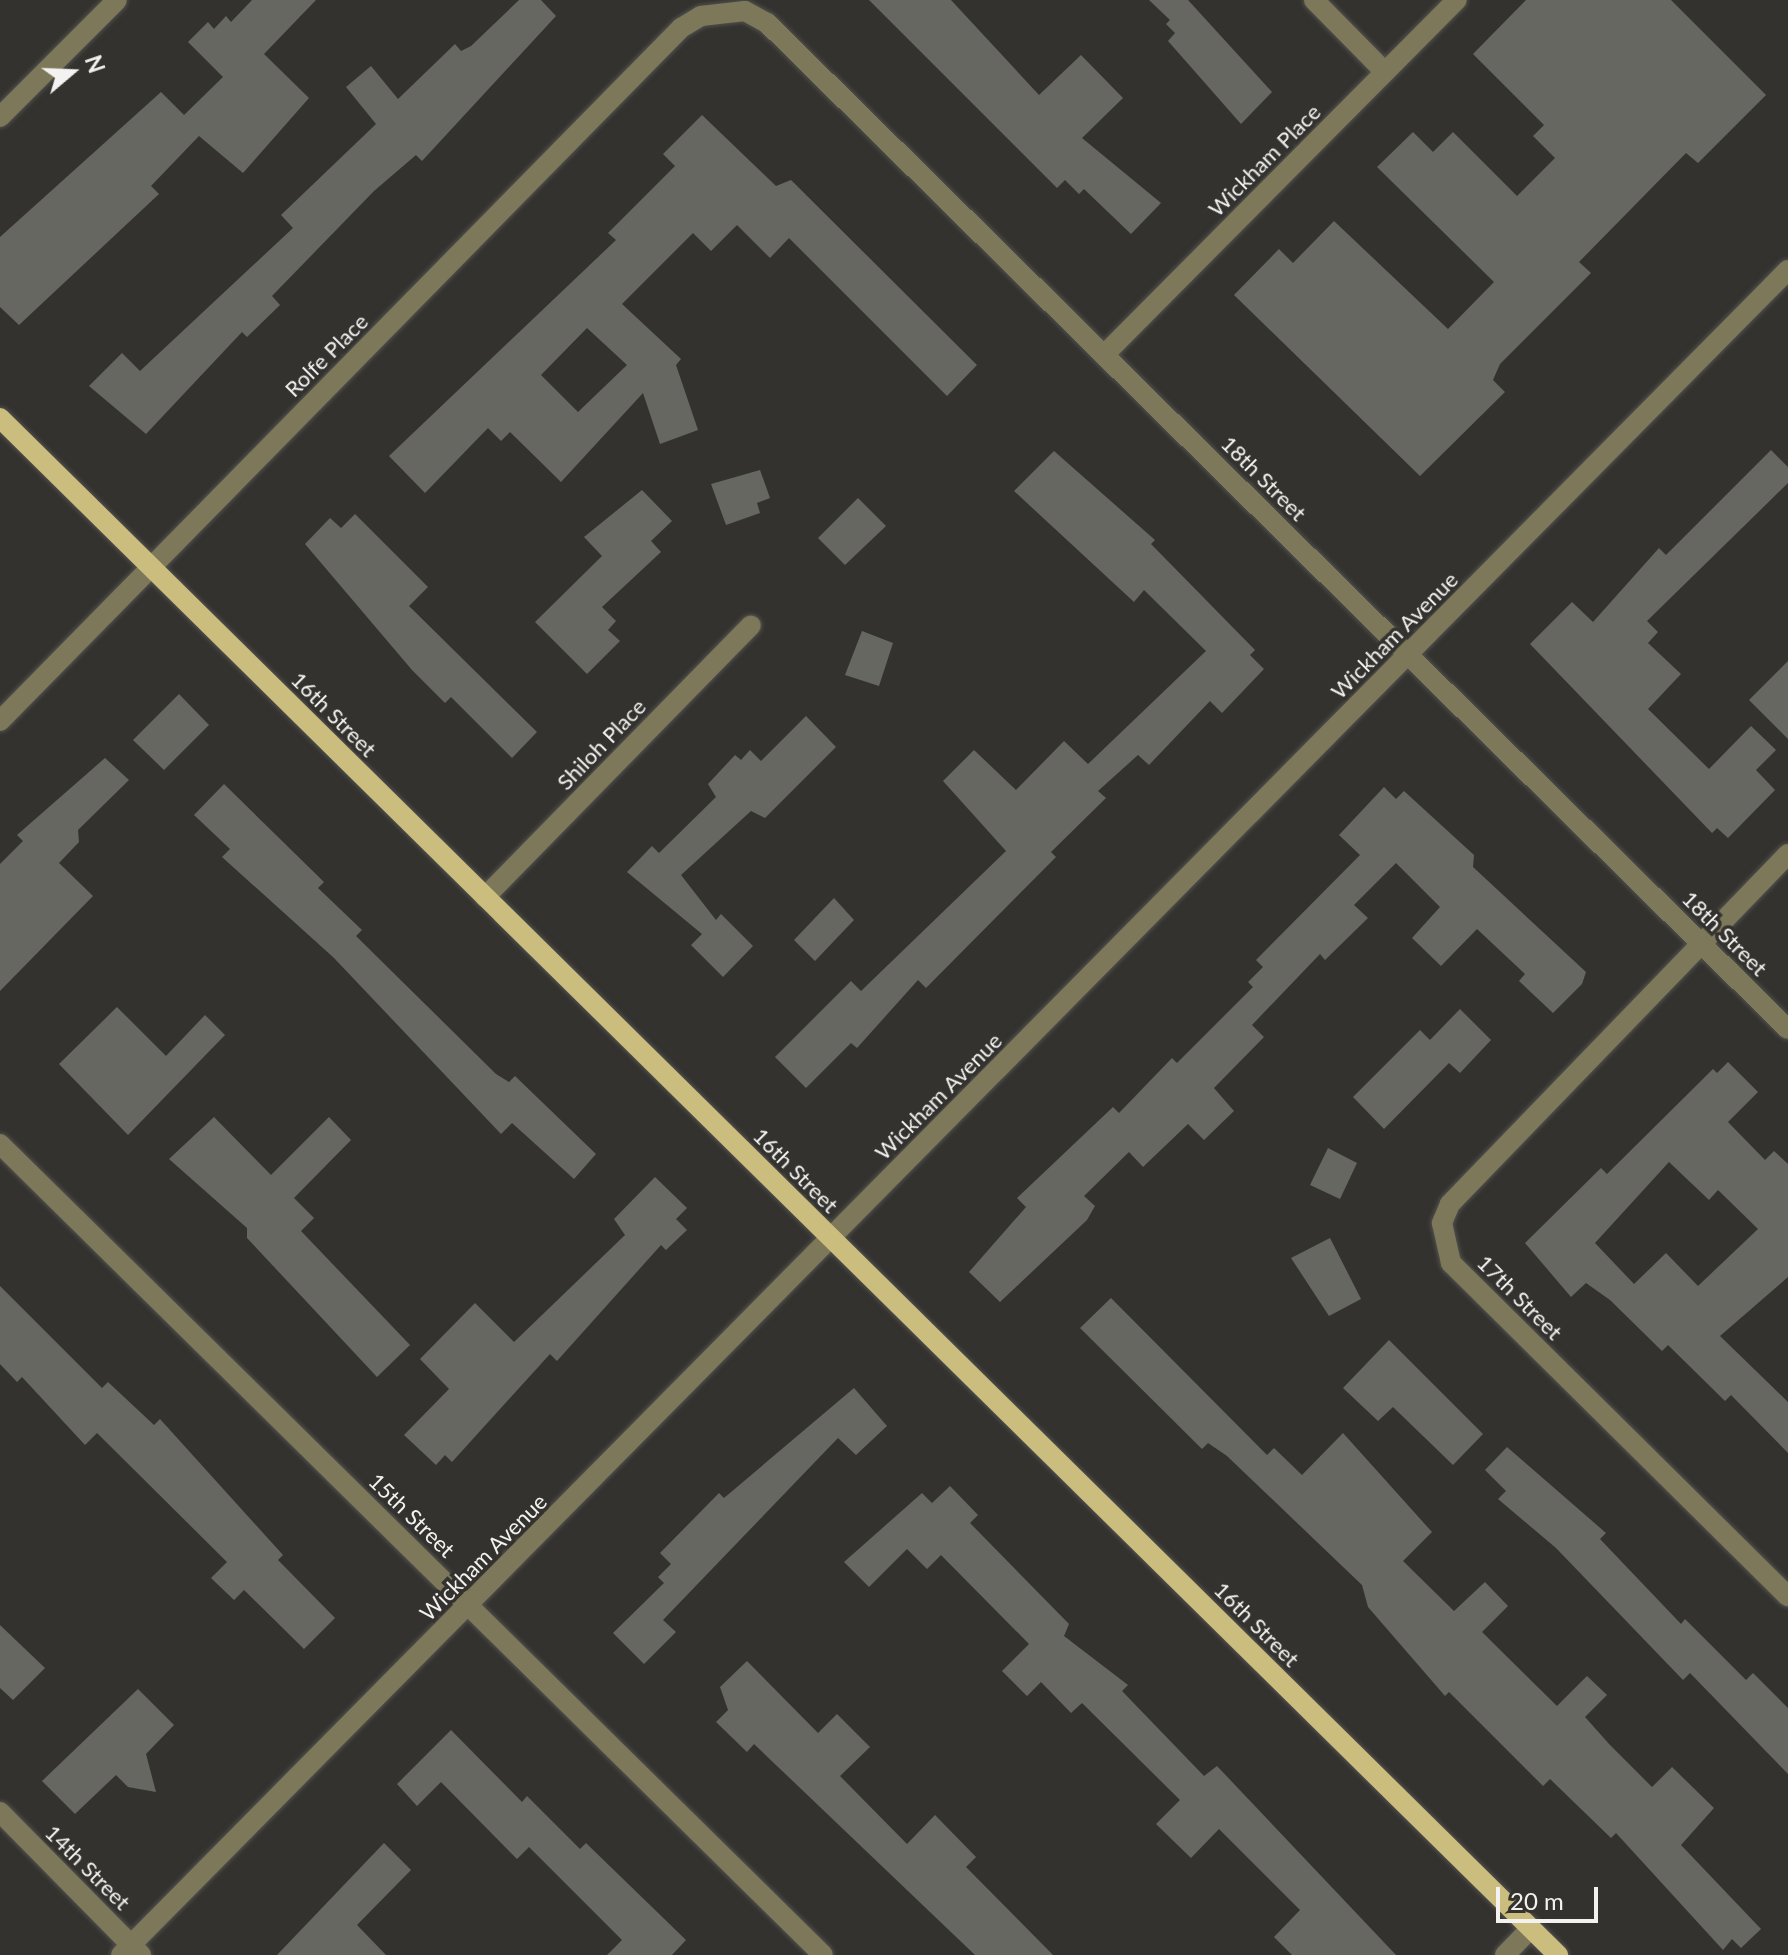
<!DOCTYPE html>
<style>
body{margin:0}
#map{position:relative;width:1788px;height:1955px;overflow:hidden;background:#33322f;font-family:Lato,sans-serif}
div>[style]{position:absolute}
.building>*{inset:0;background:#676762}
.roads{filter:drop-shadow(0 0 2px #52514e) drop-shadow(0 0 2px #52514e)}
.minor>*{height:20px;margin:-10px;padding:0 10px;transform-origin:10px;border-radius:10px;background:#7e785a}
.major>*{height:20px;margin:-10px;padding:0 10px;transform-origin:10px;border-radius:10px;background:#cbbd7d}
span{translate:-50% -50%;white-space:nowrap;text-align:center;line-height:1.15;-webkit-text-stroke:7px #33322f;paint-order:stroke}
.street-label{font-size:22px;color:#f3f2f0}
.north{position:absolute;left:32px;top:32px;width:80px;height:80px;-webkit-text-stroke:6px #33322f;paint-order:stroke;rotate:71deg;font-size:22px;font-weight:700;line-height:32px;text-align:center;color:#f3f2f0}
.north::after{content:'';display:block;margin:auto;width:28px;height:36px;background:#f3f2f0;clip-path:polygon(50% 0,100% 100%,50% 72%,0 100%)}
.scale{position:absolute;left:1496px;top:1887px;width:102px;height:36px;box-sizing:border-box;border:4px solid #f3f2f0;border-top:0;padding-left:10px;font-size:24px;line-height:28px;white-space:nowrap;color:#f3f2f0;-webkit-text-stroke:6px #33322f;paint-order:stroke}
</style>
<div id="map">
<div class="building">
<div style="clip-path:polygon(252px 0,316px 0,264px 54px,309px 98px,243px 173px,199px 136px,151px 186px,159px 194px,19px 325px,0 307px,0 237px,161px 92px,184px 115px,223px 77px,188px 42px,208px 22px,214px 29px,226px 16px,231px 22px)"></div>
<div style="clip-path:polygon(519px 0,541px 0,556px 16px,422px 161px,416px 155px,374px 191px,272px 296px,280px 305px,247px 337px,242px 332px,146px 434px,89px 386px,122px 353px,140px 371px,293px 228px,281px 215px,376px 124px,346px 87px,371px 66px,398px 99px,455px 44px,461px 51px,471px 46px)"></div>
<div style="clip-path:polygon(869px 0,951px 0,1039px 95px,1081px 55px,1123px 98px,1082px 138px,1161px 203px,1131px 234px,1084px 189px,1079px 194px,1065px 180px,1057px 188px)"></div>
<div style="clip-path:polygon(1149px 0,1188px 0,1272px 92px,1241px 124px,1168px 41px,1175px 33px,1166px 24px,1170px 20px)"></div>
<div style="clip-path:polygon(1526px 0,1671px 0,1766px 95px,1698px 163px,1686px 153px,1579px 262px,1591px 273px,1500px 364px,1493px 380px,1505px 392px,1420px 476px,1234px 295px,1279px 249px,1293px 263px,1334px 221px,1448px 329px,1494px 282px,1377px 167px,1413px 132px,1433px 152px,1453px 132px,1517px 196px,1555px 158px,1533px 136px,1544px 125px,1473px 54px)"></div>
<div style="clip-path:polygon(evenodd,702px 115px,776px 186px,791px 180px,977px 365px,947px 396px,789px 238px,770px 258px,737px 225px,711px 251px,693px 233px,622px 304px,681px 359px,676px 365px,698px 430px,660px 444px,643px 393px,561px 482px,510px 432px,501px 441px,488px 428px,425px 493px,389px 456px,616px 240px,608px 233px,675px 166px,663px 154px,702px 115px,587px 328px,627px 365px,578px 412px,541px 375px,587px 328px)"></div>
<div style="clip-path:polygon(1771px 450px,1788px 467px,1788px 483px,1647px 621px,1658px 632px,1648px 643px,1681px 674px,1648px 709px,1709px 769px,1751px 726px,1776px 750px,1756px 770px,1775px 790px,1728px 838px,1717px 828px,1712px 833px,1530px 644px,1572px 602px,1593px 622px,1659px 548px,1666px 555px)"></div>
<div style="clip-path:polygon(1054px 451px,1155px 540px,1151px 544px,1255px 650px,1250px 655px,1264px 669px,1222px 713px,1210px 701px,1149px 765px,1138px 755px,1098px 791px,1106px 798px,1051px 852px,1056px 857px,926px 988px,918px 980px,857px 1048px,851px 1043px,806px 1088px,775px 1057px,851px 981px,861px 991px,1006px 851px,943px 781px,974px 750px,1016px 790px,1064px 741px,1088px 764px,1206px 651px,1144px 590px,1134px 602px,1014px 491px)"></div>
<div style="clip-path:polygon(760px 470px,770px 498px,757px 503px,760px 513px,726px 525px,711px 484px)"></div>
<div style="clip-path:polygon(642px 490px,672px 521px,651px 541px,661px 552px,602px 607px,616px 621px,608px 630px,620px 641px,587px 674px,535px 622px,602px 556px,584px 537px)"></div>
<div style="clip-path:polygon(858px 498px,886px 526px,845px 565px,818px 538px)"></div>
<div style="clip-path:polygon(355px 514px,428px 587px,409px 606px,537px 732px,512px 758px,451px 697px,445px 703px,412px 670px,305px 544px,330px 518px,341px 528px)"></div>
<div style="clip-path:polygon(862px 631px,893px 643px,879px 686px,845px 675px)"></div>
<div style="clip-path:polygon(1788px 661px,1788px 739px,1749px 700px)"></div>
<div style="clip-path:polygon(179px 694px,209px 725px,164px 770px,133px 740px)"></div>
<div style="clip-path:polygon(806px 716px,836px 747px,765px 818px,751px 811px,681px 875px,716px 920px,721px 914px,753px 946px,723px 977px,691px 945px,702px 934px,627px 872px,652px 846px,659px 853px,716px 797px,708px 784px,735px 755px,741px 760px,750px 750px,761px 761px)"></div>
<div style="clip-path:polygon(105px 758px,129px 780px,78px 830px,79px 842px,59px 863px,93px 896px,0 991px,0 864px,23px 841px,17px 835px)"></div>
<div style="clip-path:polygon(224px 784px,324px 882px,318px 888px,362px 930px,356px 936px,496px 1074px,509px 1082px,515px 1076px,596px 1154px,574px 1179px,512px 1123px,501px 1134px,334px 958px,222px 857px,230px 849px,194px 815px)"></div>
<div style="clip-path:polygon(1384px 787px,1396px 799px,1404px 791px,1474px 855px,1473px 867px,1586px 972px,1582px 984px,1553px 1013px,1519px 981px,1525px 974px,1477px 929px,1441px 966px,1412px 938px,1440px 907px,1396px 863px,1354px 905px,1368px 918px,1325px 960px,1320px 954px,1252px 1025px,1264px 1037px,1214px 1088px,1234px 1111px,1204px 1140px,1188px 1124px,1143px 1167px,1129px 1152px,1084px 1196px,1095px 1206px,1087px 1220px,1000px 1302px,969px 1272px,1026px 1207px,1017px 1198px,1113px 1107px,1119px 1113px,1172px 1058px,1177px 1063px,1253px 987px,1248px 982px,1263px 967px,1256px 960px,1360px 855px,1339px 835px)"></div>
<div style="clip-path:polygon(834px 898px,854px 920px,815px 961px,794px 940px)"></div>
<div style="clip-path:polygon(117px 1007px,166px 1056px,205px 1015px,225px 1035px,128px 1135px,59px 1064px)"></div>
<div style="clip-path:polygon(1460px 1009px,1491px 1040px,1460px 1073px,1449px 1063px,1384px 1129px,1353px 1097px,1420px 1030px,1430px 1040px)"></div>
<div style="clip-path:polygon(evenodd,1728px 1062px,1758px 1092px,1728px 1122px,1765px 1160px,1774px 1151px,1788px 1164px,1788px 1277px,1720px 1336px,1788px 1402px,1788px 1453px,1731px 1395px,1725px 1401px,1668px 1345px,1662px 1351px,1610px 1300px,1586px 1283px,1571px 1297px,1525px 1243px,1601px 1168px,1607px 1174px,1713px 1069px,1717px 1073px,1728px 1062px,1669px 1162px,1709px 1200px,1718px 1190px,1758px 1229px,1698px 1286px,1666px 1253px,1634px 1284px,1595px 1243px,1669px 1162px)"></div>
<div style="clip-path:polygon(214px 1117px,271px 1175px,329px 1117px,351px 1140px,294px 1198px,314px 1218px,301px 1231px,410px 1345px,377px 1377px,247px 1238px,247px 1228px,169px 1159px)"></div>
<div style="clip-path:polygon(1328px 1148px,1357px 1163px,1340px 1199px,1310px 1185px)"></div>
<div style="clip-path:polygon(655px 1177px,687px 1208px,676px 1219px,687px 1230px,666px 1250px,661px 1245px,557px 1361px,550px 1354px,452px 1462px,445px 1455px,436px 1465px,404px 1435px,449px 1389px,420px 1359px,475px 1303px,514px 1342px,625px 1235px,614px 1219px)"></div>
<div style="clip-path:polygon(1330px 1238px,1361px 1299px,1329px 1316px,1291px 1258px)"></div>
<div style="clip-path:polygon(0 1286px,102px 1388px,108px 1382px,154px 1425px,160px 1419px,283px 1555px,278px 1560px,335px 1618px,304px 1649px,244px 1590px,234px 1600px,211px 1578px,227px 1562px,97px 1433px,85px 1445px,22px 1377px,17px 1382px,0 1364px)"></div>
<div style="clip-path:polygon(1111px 1298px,1267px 1455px,1274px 1448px,1302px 1475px,1343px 1433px,1432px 1532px,1403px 1561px,1454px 1611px,1485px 1582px,1508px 1606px,1482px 1632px,1557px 1706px,1587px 1676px,1607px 1695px,1585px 1717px,1610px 1745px,1652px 1787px,1672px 1767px,1714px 1808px,1681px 1845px,1761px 1929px,1741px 1948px,1732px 1939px,1723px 1950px,1616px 1833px,1611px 1838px,1550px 1779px,1543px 1786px,1449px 1692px,1445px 1696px,1368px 1607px,1362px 1585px,1227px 1456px,1208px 1443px,1202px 1449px,1080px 1328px)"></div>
<div style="clip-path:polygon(1389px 1340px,1483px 1434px,1453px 1465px,1393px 1407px,1378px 1421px,1343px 1388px)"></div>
<div style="clip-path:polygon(854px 1388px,887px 1426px,856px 1455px,838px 1438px,663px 1620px,676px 1632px,644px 1664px,613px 1633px,664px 1583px,658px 1577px,671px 1564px,660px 1553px,719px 1493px,724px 1498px)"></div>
<div style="clip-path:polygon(1507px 1447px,1606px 1533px,1600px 1539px,1681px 1624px,1685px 1619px,1746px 1680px,1753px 1673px,1788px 1708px,1788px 1774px,1690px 1673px,1683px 1680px,1556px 1548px,1498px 1499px,1506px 1491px,1485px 1470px)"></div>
<div style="clip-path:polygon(950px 1486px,978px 1515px,970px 1523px,1069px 1624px,1064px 1636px,1128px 1685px,1122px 1691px,1204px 1776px,1217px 1766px,1396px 1955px,1292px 1955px,1274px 1937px,1300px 1910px,1219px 1829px,1191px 1858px,1156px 1824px,1180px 1800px,1082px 1703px,1071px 1713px,1041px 1682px,1027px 1696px,1002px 1671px,1029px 1644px,941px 1555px,927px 1569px,907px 1549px,869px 1587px,844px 1562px,922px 1493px,932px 1503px)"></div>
<div style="clip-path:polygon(0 1625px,45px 1668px,13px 1700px,0 1688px)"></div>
<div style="clip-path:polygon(747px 1661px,818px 1733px,837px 1714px,870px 1747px,840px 1776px,907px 1844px,935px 1815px,976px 1857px,966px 1867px,1053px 1955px,975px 1955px,754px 1744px,747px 1752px,716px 1722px,728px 1710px,720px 1687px)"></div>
<div style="clip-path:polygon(138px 1689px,174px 1725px,146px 1754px,156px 1792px,128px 1787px,116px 1775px,75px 1814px,42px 1781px)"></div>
<div style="clip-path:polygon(451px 1730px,522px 1802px,527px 1796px,580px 1849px,586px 1843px,686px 1940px,672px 1955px,607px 1955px,622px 1940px,529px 1847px,517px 1859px,441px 1782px,417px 1806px,397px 1784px)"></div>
<div style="clip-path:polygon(384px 1843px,411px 1870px,357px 1925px,386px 1955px,277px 1955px)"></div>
</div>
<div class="roads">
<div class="minor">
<div style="left:1314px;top:0;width:101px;rotate:45.4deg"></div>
<div style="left:0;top:117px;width:165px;rotate:-45deg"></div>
<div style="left:1105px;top:354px;width:499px;rotate:-45.2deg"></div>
<div style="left:0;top:721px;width:972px;rotate:-45.5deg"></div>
<div style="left:681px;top:28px;width:23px;rotate:-31deg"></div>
<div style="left:701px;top:16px;width:44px;rotate:-6.5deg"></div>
<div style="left:745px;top:11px;width:25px;rotate:29deg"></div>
<div style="left:767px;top:23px;width:1433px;rotate:44.58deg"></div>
<div style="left:1788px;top:854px;width:487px;rotate:134deg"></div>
<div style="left:1450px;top:1204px;width:21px;rotate:113deg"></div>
<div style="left:1442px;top:1223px;width:41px;rotate:77.3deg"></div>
<div style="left:1451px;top:1263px;width:474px;rotate:44.7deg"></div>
<div style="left:485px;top:897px;width:380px;rotate:-45.6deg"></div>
<div style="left:0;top:1144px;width:1155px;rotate:44.58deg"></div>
<div style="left:0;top:1812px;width:201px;rotate:45.4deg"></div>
<div style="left:121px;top:1955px;width:2370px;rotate:-45.31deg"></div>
<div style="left:1505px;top:1955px;width:37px;rotate:-46deg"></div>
</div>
<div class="major">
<div style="left:0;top:418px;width:2189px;rotate:44.61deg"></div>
</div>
</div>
<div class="street-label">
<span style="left:1264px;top:160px;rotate:-45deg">Wickham Place</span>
<span style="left:326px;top:355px;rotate:-45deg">Rolfe Place</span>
<span style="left:1264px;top:478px;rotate:45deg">18th Street</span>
<span style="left:1394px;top:635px;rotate:-45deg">Wickham Avenue</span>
<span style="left:334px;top:714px;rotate:45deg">16th Street</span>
<span style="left:601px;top:744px;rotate:-46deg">Shiloh Place</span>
<span style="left:1725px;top:933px;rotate:45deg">18th Street</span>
<span style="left:938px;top:1096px;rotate:-45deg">Wickham Avenue</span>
<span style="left:796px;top:1170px;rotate:45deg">16th Street</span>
<span style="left:1520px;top:1297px;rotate:45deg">17th Street</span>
<span style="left:412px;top:1515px;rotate:44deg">15th Street</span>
<span style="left:483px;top:1557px;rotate:-45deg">Wickham Avenue</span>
<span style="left:1257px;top:1624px;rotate:45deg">16th Street</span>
<span style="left:88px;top:1867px;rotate:45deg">14th Street</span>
</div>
<div class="north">N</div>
<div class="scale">20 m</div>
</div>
